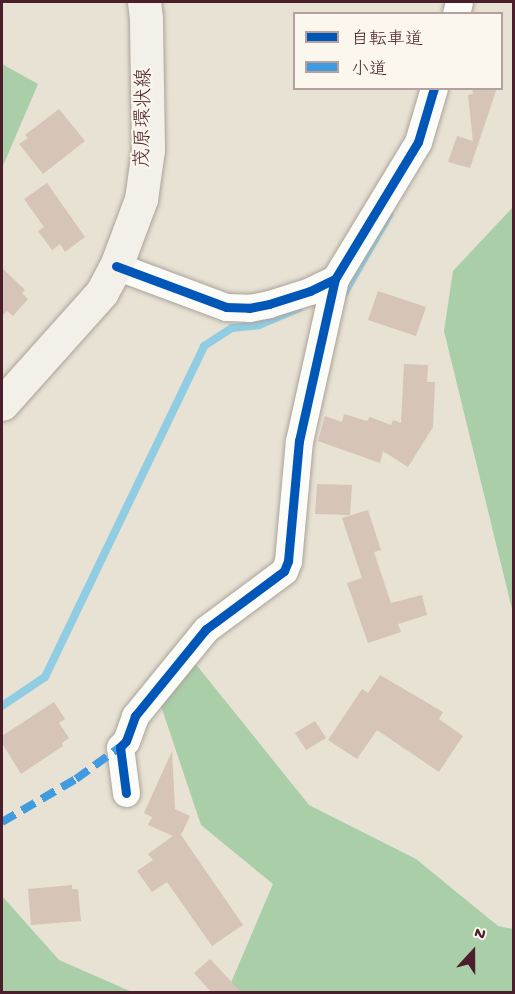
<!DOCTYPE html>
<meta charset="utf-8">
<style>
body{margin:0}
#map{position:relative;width:515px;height:994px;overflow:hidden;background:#e7e2d3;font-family:"Gochi Hand","Klee One",sans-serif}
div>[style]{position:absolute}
.forest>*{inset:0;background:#a9cea8}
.stream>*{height:8px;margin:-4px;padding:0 4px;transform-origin:4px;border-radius:4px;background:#90cce2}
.building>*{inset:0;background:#d5c4b7}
.roads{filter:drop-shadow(0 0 2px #aaa29b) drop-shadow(0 0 2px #aaa29b)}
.minor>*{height:27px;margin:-13.5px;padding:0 13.5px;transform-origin:13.5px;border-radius:13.5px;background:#fbfbf8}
.secondary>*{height:33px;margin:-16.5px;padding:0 16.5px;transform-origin:16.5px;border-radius:16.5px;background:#f3f0ea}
.quiet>*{height:8px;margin-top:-4px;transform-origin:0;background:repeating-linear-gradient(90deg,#409be1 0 15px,transparent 0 23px)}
.cycleway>*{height:9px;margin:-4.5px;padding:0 4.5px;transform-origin:4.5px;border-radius:4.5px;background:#0057b8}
span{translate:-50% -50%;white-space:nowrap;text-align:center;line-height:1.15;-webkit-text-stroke:4.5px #fbf7ec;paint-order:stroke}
.street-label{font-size:20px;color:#4a1f2b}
.frame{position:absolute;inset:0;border:3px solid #4a1f2b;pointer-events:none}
.legend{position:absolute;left:293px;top:12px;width:210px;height:78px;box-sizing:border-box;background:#fbf7ec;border:2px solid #b4a19f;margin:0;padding:8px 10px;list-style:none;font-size:18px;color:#4a1f2b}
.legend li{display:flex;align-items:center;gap:12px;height:30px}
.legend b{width:30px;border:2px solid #b4a19f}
.north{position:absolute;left:443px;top:922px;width:60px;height:60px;-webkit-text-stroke:4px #fbf7ec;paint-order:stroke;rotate:21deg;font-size:16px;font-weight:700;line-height:24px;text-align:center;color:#4a1f2b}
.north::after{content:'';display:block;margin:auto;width:21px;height:27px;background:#4a1f2b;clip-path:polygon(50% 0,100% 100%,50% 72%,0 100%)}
</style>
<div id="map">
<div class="forest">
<div style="clip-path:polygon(2px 64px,38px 84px,2px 168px)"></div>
<div style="clip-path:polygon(512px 208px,514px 208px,513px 613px,444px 331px,453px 271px)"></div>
<div style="clip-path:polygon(190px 657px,309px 805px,416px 859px,498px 926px,513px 929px,513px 992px,227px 992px,273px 884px,201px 825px,158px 697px)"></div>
<div style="clip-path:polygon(2px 896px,59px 960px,132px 992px,2px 992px)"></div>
</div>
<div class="stream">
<div style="left:342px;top:297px;width:95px;rotate:-60.2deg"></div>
<div style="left:2px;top:706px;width:52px;rotate:-34deg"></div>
<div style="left:45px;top:677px;width:367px;rotate:-64.3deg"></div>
<div style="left:204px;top:346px;width:33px;rotate:-33deg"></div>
<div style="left:232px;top:328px;width:27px;rotate:-6deg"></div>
<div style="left:259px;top:325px;width:43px;rotate:-23deg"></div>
</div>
<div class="building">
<div style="clip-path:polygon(472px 88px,497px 88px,470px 168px,448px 162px,457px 136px,473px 141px,468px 95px,473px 94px)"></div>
<div style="clip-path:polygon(59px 109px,85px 141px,43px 174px,19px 144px,28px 138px,25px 135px)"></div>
<div style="clip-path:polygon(47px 183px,85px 237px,65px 252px,60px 244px,52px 250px,38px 231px,44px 227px,24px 199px)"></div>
<div style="clip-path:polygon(2px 268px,25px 290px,22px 293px,28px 299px,13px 316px,7px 311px,2px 316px)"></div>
<div style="clip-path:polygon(378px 291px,426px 307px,416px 336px,368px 320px)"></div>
<div style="clip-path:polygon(404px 364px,428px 365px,427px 382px,435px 382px,433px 427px,408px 467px,383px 451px,380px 463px,318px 441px,325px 416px,342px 422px,344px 414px,367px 421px,370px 417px,391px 425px,393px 420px,401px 423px)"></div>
<div style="clip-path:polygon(317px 484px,352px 485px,350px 515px,315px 514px)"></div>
<div style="clip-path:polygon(368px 510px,381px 550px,374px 552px,391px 603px,422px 595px,427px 615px,398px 624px,401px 632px,368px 643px,347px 583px,362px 578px,342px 518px)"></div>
<div style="clip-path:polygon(380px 675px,443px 712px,439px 719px,463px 736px,439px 772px,377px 730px,357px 759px,328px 740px,362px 689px,368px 693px)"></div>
<div style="clip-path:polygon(54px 702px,65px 719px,59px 723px,69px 738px,62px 743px,63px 746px,21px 774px,2px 743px,2px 736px)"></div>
<div style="clip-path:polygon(315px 721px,326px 738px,306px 750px,295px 733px)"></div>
<div style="clip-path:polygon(172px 751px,175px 809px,190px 816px,181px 835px,243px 925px,212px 946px,167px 882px,152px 892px,137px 871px,153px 860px,148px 854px,173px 836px,148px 825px,152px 817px,144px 813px)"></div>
<div style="clip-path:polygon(72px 885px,72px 889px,78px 889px,81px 921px,31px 925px,28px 889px)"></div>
<div style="clip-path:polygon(210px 959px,242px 993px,212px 993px,194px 973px)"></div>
</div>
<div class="roads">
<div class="minor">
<div style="left:456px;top:14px;width:12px;rotate:-76deg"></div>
<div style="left:116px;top:266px;width:117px;rotate:20.4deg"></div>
<div style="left:226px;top:307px;width:23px;rotate:2deg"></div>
<div style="left:249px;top:308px;width:20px;rotate:-11deg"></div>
<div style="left:269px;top:304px;width:43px;rotate:-17.6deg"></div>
<div style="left:310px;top:291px;width:28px;rotate:-26deg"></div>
<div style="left:335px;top:279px;width:160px;rotate:-58.8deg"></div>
<div style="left:418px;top:142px;width:56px;rotate:-73.5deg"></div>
<div style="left:126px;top:793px;width:46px;rotate:-97.4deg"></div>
<div style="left:120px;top:747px;width:8px;rotate:-45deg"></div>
<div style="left:126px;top:741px;width:27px;rotate:-70deg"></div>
<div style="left:135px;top:716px;width:112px;rotate:-50.8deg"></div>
<div style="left:206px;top:629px;width:97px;rotate:-36.6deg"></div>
<div style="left:284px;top:571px;width:11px;rotate:-68deg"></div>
<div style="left:288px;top:561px;width:121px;rotate:-84.8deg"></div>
<div style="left:299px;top:441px;width:166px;rotate:-77.5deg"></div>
</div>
<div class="secondary">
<div style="left:2px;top:404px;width:150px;rotate:-48.2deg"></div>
<div style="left:102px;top:292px;width:30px;rotate:-62deg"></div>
<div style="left:116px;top:266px;width:72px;rotate:-69.5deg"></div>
<div style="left:141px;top:199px;width:49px;rotate:-81.9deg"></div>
<div style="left:148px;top:150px;width:132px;rotate:-90.9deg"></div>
<div style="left:146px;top:18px;width:16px;rotate:-97deg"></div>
</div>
</div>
<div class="quiet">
<div style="left:2px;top:822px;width:86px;rotate:-30.2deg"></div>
<div style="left:76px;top:779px;width:54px;rotate:-36deg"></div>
</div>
<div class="cycleway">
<div style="left:116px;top:266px;width:117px;rotate:20.4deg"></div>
<div style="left:226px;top:307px;width:23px;rotate:2deg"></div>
<div style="left:249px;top:308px;width:20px;rotate:-11deg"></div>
<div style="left:269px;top:304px;width:43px;rotate:-17.6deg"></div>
<div style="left:310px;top:291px;width:28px;rotate:-26deg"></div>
<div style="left:335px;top:279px;width:160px;rotate:-58.8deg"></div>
<div style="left:418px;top:142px;width:56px;rotate:-73.5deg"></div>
<div style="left:126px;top:793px;width:46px;rotate:-97.4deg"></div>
<div style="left:120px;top:747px;width:8px;rotate:-45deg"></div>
<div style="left:126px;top:741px;width:27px;rotate:-70deg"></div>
<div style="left:135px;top:716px;width:112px;rotate:-50.8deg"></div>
<div style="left:206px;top:629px;width:97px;rotate:-36.6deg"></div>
<div style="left:284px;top:571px;width:11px;rotate:-68deg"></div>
<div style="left:288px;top:561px;width:121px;rotate:-84.8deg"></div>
<div style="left:299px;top:441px;width:166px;rotate:-77.5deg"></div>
</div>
<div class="street-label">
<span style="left:145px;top:118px;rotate:-89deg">茂原環状線</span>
</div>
<div class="frame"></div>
<ul class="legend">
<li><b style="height:8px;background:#0057b8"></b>自転車道</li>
<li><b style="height:8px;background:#409be1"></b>小道</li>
</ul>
<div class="north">N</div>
</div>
